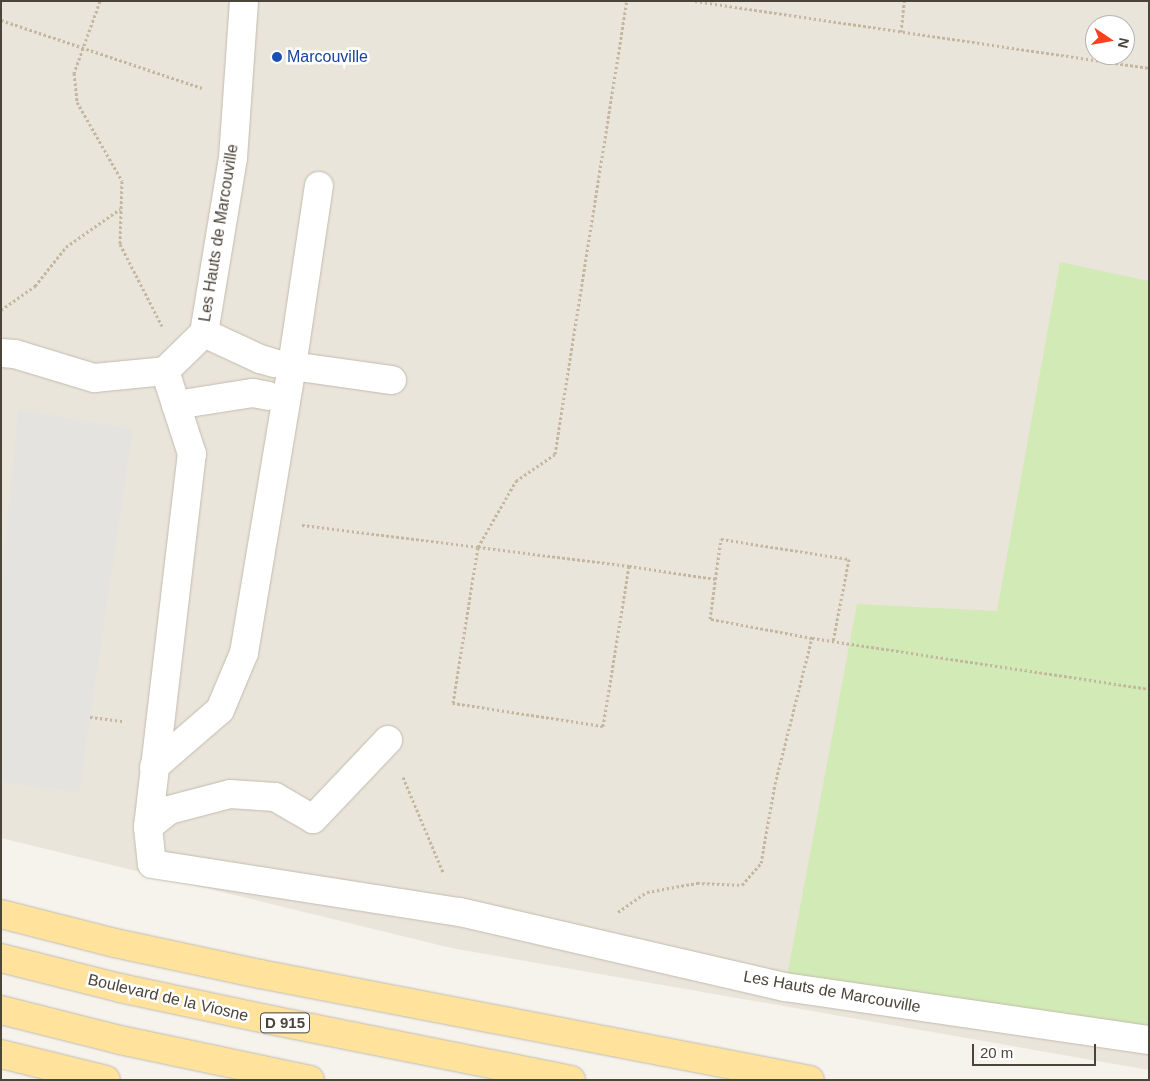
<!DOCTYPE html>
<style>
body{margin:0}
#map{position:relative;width:1150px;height:1081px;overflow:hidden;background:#f6f3ec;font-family:Helvetica,sans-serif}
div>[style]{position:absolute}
.residential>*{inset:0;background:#eae5da}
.green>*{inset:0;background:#d2eab5}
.parking>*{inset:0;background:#e5e3e0}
.path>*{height:3px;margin-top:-1.5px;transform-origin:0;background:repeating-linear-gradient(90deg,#c4b79f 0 2.5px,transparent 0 5px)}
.roads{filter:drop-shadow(0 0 1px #c2bbae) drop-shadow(0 0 1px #c2bbae)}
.minor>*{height:28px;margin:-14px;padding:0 14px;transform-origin:14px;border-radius:14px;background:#fff}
.major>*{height:28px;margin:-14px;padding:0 14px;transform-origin:14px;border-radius:14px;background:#ffe39c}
.dots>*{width:14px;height:14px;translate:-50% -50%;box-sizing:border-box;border:2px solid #fff;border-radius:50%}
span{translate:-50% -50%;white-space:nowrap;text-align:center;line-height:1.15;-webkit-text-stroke:5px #fff;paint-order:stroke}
.shield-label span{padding:1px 4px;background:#fff;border:1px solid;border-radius:4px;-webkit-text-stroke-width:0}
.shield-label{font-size:15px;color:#4b4439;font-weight:700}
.transit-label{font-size:16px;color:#164399}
.left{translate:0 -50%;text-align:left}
.street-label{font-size:16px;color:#4b4439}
.frame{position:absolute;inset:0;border:2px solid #4b4439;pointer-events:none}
.north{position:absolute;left:1085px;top:15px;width:50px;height:50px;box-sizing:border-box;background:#fff;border:1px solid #b7b4b0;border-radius:50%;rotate:102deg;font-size:14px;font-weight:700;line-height:20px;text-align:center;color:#4b4439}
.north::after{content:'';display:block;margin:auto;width:18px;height:22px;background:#fc3f1d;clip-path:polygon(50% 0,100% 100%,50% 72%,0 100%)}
.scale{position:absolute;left:972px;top:1044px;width:124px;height:22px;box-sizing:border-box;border:2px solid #4b4439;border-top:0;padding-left:6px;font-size:15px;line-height:18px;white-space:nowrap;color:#4b4439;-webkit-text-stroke:4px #fff;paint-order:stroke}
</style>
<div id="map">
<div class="residential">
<div style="clip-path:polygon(evenodd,1px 1px,1149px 1px,1149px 1070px,451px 948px,1px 838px,1px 1px,1095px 25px,1125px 25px,1125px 55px,1095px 55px,1095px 25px)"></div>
</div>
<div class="green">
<div style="clip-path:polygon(1060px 262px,1149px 281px,1149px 1040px,785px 987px,857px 604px,997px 611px)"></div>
</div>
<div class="parking">
<div style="clip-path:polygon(18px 409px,133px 429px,79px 793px,1px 782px,1px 589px)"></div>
</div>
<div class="path">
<div style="left:100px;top:1px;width:77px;rotate:109.9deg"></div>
<div style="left:74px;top:73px;width:29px;rotate:84deg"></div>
<div style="left:77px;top:102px;width:91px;rotate:60.3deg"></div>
<div style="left:122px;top:181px;width:63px;rotate:91.8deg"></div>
<div style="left:120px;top:244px;width:92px;rotate:62.9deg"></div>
<div style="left:695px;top:1px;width:459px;rotate:8.4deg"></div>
<div style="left:1px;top:20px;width:212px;rotate:18.7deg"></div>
<div style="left:901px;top:32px;width:31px;rotate:-84deg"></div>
<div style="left:1px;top:310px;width:42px;rotate:-35.2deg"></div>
<div style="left:35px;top:286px;width:50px;rotate:-51.5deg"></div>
<div style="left:66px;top:247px;width:66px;rotate:-35.1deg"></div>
<div style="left:302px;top:525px;width:177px;rotate:7.1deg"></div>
<div style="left:478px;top:547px;width:152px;rotate:7.2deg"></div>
<div style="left:629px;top:566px;width:162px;rotate:99.2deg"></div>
<div style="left:603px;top:726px;width:152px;rotate:-171.3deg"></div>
<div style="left:453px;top:703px;width:158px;rotate:-80.9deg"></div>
<div style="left:478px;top:547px;width:76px;rotate:-60.1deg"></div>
<div style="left:516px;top:481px;width:47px;rotate:-34.7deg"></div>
<div style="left:555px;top:454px;width:459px;rotate:-81deg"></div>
<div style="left:629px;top:566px;width:87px;rotate:8.6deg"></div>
<div style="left:812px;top:638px;width:104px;rotate:-169.4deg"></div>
<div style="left:710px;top:619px;width:81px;rotate:-82.2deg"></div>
<div style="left:721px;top:539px;width:130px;rotate:8.9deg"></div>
<div style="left:849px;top:559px;width:84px;rotate:101deg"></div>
<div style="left:90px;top:717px;width:34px;rotate:7deg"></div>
<div style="left:403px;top:777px;width:103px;rotate:67.2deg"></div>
<div style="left:618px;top:912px;width:35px;rotate:-35deg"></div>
<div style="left:647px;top:892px;width:51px;rotate:-10.2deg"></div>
<div style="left:697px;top:883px;width:45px;rotate:2.5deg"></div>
<div style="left:742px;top:885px;width:29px;rotate:-49deg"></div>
<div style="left:761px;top:863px;width:80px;rotate:-80deg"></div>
<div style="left:775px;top:784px;width:151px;rotate:-75.8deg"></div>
<div style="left:812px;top:638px;width:341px;rotate:8.6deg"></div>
</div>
<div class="roads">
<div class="minor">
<div style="left:204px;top:333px;width:62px;rotate:24.9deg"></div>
<div style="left:260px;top:359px;width:15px;rotate:16deg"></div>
<div style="left:1px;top:353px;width:14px;rotate:4deg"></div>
<div style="left:15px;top:354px;width:83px;rotate:16.9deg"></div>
<div style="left:94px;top:378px;width:71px;rotate:-5.6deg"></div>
<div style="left:165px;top:371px;width:54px;rotate:-44.3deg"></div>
<div style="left:204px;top:333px;width:177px;rotate:-80.6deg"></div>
<div style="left:233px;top:158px;width:157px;rotate:-86deg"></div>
<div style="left:292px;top:366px;width:101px;rotate:8deg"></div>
<div style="left:176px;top:405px;width:78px;rotate:-8.9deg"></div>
<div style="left:253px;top:393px;width:15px;rotate:11deg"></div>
<div style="left:388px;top:740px;width:109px;rotate:133.5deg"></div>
<div style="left:313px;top:819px;width:44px;rotate:-149.9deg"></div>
<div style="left:275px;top:797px;width:45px;rotate:-176.2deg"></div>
<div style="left:230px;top:794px;width:63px;rotate:165.3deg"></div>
<div style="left:169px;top:810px;width:27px;rotate:141deg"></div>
<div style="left:148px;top:827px;width:37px;rotate:84deg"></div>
<div style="left:152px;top:864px;width:312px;rotate:8.9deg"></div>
<div style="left:460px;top:912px;width:334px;rotate:13deg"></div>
<div style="left:785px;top:987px;width:368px;rotate:8.3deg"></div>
<div style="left:154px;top:767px;width:87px;rotate:-40.8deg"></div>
<div style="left:220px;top:710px;width:62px;rotate:-67.2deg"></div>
<div style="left:244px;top:653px;width:291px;rotate:-80.5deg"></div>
<div style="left:292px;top:366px;width:182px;rotate:-81.5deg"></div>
<div style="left:148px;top:827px;width:376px;rotate:-83.3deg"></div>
<div style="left:192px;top:454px;width:87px;rotate:-108deg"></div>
</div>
<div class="major">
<div style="left:1px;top:914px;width:118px;rotate:14.3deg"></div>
<div style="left:115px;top:943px;width:148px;rotate:12.1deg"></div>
<div style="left:260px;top:974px;width:560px;rotate:10.91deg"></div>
<div style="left:1px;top:958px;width:123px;rotate:14.1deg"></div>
<div style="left:120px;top:988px;width:154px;rotate:12deg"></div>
<div style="left:271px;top:1020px;width:306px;rotate:11.3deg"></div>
<div style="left:1px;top:1010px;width:123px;rotate:14.1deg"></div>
<div style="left:120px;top:1040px;width:194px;rotate:11.9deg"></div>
<div style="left:1px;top:1054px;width:108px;rotate:13.9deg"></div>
</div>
</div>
<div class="dots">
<div style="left:277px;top:57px;background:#1a4fb4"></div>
</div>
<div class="shield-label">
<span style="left:285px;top:1023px">D 915</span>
</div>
<div class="transit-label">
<span class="left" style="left:287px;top:57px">Marcouville</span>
</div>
<div class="street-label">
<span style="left:219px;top:233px;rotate:-81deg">Les Hauts de Marcouville</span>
<span style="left:832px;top:992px;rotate:10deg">Les Hauts de Marcouville</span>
<span style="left:168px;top:998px;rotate:13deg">Boulevard de la Viosne</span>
</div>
<div class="frame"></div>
<div class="north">N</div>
<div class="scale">20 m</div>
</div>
